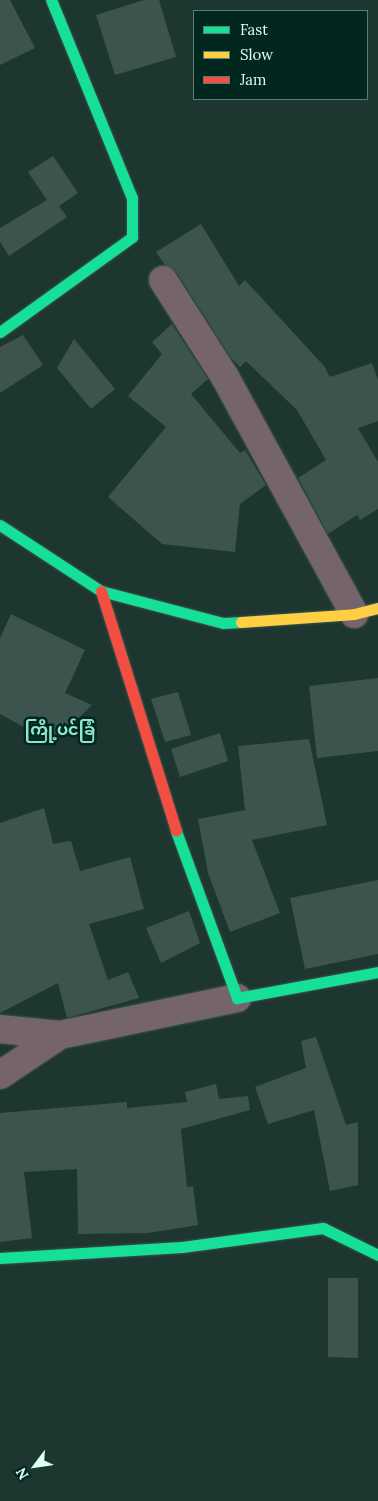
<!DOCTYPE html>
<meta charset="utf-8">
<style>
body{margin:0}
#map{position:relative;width:378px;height:1501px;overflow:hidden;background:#1d3730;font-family:Lora,"Noto Sans Myanmar",serif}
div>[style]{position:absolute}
.building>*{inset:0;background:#3c544d}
.roads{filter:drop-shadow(0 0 1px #3e544e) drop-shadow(0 0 1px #3e544e)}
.street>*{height:28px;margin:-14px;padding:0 14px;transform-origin:14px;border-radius:14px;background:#76646c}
.fast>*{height:11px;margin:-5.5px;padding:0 5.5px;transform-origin:5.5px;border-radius:5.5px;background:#16e098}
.slow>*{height:11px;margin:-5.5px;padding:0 5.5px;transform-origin:5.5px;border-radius:5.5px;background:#ffcf43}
.jam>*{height:11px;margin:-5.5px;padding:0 5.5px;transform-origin:5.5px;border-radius:5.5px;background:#f24e42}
span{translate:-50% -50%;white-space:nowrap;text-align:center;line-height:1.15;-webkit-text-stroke:5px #01271e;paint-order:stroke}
.quarter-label{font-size:16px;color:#8fe6cd;font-weight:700}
.legend{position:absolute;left:193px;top:10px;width:175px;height:90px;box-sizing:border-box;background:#01271e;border:1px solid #597d73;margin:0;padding:6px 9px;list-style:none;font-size:15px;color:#ddfef3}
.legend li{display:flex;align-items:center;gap:10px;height:25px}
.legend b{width:25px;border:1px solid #597d73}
.north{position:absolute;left:10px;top:1441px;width:50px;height:50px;-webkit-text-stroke:4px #01271e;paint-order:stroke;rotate:239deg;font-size:14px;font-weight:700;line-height:20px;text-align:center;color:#ddfef3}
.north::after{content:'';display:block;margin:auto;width:18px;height:22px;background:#ddfef3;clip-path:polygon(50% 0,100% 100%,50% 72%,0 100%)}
</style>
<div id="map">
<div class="building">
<div style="clip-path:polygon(0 0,10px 0,35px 48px,0 65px)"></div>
<div style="clip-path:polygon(144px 0,159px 0,176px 57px,115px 75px,96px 15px)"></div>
<div style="clip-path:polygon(53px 156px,78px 193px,59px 206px,67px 217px,9px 256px,0 242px,0 228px,47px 200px,28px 172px)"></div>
<div style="clip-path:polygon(201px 224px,239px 286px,245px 280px,324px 366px,330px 377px,372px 363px,378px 380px,378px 421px,358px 428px,378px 462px,378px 509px,360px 520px,357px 515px,328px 534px,298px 478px,326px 460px,297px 410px,246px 361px,240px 367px,231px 358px,176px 272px,165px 265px,156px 252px)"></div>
<div style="clip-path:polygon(172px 324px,208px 379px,191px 394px,240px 453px,245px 450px,266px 485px,240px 504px,235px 552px,162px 544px,108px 497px,166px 427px,128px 396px,162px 354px,152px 342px)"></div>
<div style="clip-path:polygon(23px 335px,43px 365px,0 393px,0 347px)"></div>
<div style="clip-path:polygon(74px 339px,115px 389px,91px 409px,57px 368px)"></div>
<div style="clip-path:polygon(11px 614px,85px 650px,65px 693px,92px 705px,53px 743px,0 714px,0 638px)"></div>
<div style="clip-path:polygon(378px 678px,378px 751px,317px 758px,309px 686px)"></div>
<div style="clip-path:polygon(178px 692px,191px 735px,165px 742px,151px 699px)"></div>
<div style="clip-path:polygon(220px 733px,228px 761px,180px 777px,171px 749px)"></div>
<div style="clip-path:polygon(309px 739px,327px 825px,252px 840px,280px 913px,230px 932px,208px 873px,198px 819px,245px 810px,238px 746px)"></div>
<div style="clip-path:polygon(44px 808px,53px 844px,71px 841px,80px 871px,130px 857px,144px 909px,89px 924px,108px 980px,128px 972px,139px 998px,67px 1018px,58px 983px,0 1013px,0 823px)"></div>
<div style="clip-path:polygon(378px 880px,378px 954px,305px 969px,290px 898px)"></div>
<div style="clip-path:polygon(189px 911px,200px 943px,161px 963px,146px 928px)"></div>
<div style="clip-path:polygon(316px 1037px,346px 1125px,358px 1122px,358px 1185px,330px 1191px,314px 1110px,268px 1124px,255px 1087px,306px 1068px,301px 1041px)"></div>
<div style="clip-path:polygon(216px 1084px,219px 1099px,248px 1096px,250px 1110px,181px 1129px,187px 1187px,193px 1186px,198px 1225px,148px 1233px,78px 1234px,77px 1169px,24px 1172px,32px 1238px,0 1242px,0 1113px,127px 1102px,127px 1108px,187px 1102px,185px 1092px)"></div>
<div style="clip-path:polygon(328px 1278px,358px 1278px,358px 1358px,328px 1357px)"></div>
</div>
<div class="roads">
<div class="street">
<div style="left:163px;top:280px;width:115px;rotate:57.4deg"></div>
<div style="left:225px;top:377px;width:270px;rotate:61.4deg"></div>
<div style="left:0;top:1029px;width:60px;rotate:5.7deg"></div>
<div style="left:60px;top:1035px;width:181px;rotate:-11.8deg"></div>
<div style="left:0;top:1075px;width:72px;rotate:-33.7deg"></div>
</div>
<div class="fast">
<div style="left:0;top:332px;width:163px;rotate:-35.7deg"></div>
<div style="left:132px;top:237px;width:39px;rotate:-90deg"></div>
<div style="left:132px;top:198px;width:214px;rotate:-112.2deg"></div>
<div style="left:0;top:525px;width:121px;rotate:33.2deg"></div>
<div style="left:101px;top:591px;width:126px;rotate:14.7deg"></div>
<div style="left:223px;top:623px;width:18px;rotate:-3deg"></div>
<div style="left:176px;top:831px;width:178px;rotate:69.9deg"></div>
<div style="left:237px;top:998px;width:143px;rotate:-10.4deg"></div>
<div style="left:0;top:1258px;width:182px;rotate:-3.5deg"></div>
<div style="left:182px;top:1247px;width:142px;rotate:-7.7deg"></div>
<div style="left:323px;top:1228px;width:61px;rotate:26.1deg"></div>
</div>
<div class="slow">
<div style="left:241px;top:622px;width:113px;rotate:-4deg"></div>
<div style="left:354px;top:614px;width:25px;rotate:-14deg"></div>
</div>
<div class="jam">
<div style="left:101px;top:591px;width:251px;rotate:72.6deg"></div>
</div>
</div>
<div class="quarter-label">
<span style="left:60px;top:729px">ကြို့ပင်ခြံ</span>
</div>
<ul class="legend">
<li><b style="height:6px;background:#16e098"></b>Fast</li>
<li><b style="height:6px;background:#ffcf43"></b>Slow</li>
<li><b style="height:6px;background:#f24e42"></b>Jam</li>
</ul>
<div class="north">N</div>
</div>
